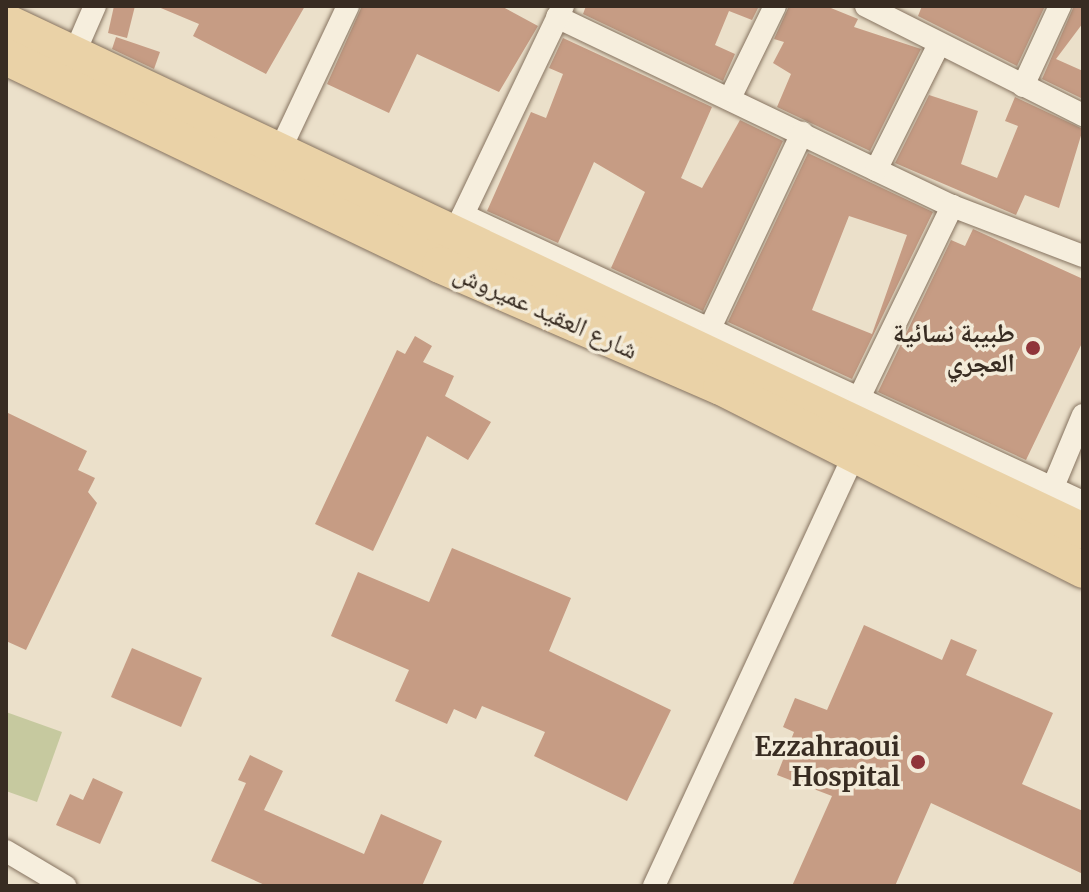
<!DOCTYPE html>
<meta charset="utf-8">
<style>
body{margin:0}
#map{position:relative;width:1089px;height:892px;overflow:hidden;background:#ebe0ca;font-family:Merriweather,"Noto Naskh Arabic",serif}
div>[style]{position:absolute}
.green>*{inset:0;background:#c6c99f}
.building>*{inset:0;background:#c69c84}
.roads{filter:drop-shadow(0 0 2px #867360) drop-shadow(0 0 2px #867360)}
.minor>*{height:22px;margin:-11px;padding:0 11px;transform-origin:11px;border-radius:11px;background:#f6eedd}
.primary>*{height:36px;margin:-18px;padding:0 18px;transform-origin:18px;border-radius:18px;background:#ead2a7}
.dots>*{width:22px;height:22px;translate:-50% -50%;box-sizing:border-box;border:4px solid #f3ebd9;border-radius:50%}
span{translate:-50% -50%;white-space:nowrap;text-align:center;line-height:1.15;-webkit-text-stroke:7px #f3ebd9;paint-order:stroke}
.street-label{font-size:26px;color:#382c22}
.poi-label{font-size:26px;color:#382c22;font-weight:700}
.right{translate:-100% -50%;text-align:right}
.frame{position:absolute;inset:0;border:8px solid #382c22;pointer-events:none}
</style>
<div id="map">
<div class="green">
<div style="clip-path:polygon(6px 712px,62px 732px,37px 802px,6px 791px)"></div>
</div>
<div class="building">
<div style="clip-path:polygon(114px 6px,135px 6px,127px 38px,108px 33px)"></div>
<div style="clip-path:polygon(156px 6px,305px 6px,266px 74px,193px 36px,199px 24px)"></div>
<div style="clip-path:polygon(362px 6px,501px 6px,538px 26px,499px 92px,417px 54px,389px 113px,327px 84px)"></div>
<div style="clip-path:polygon(586px 6px,759px 6px,752px 20px,729px 11px,715px 45px,735px 54px,723px 81px,583px 14px)"></div>
<div style="clip-path:polygon(789px 6px,826px 6px,858px 19px,854px 27px,921px 49px,870px 151px,777px 107px,791px 74px,773px 63px,784px 42px,774px 39px)"></div>
<div style="clip-path:polygon(922px 6px,1045px 6px,1017px 66px,918px 16px)"></div>
<div style="clip-path:polygon(1074px 6px,1083px 6px,1083px 23px,1056px 59px,1083px 71px,1083px 99px,1042px 79px)"></div>
<div style="clip-path:polygon(116px 37px,160px 52px,154px 69px,112px 49px)"></div>
<div style="clip-path:polygon(563px 38px,712px 107px,681px 178px,702px 188px,740px 120px,783px 141px,703px 311px,611px 268px,645px 192px,594px 162px,558px 243px,487px 211px,531px 112px,546px 118px,563px 74px,549px 68px)"></div>
<div style="clip-path:polygon(929px 95px,978px 111px,961px 164px,997px 178px,1018px 126px,1005px 121px,1015px 97px,1083px 129px,1059px 208px,1025px 195px,1016px 215px,895px 163px)"></div>
<div style="clip-path:polygon(evenodd,808px 153px,933px 212px,852px 379px,728px 322px,808px 153px,849px 216px,907px 235px,872px 334px,812px 310px,849px 216px)"></div>
<div style="clip-path:polygon(973px 229px,1083px 279px,1083px 341px,1026px 460px,878px 392px,951px 240px,965px 246px)"></div>
<div style="clip-path:polygon(415px 336px,432px 346px,423px 362px,454px 376px,445px 396px,491px 422px,468px 460px,427px 436px,373px 551px,315px 524px,397px 350px,405px 354px)"></div>
<div style="clip-path:polygon(6px 412px,87px 451px,78px 470px,95px 478px,88px 492px,97px 503px,26px 650px,6px 641px)"></div>
<div style="clip-path:polygon(452px 548px,571px 598px,549px 651px,671px 710px,627px 801px,534px 756px,545px 732px,482px 706px,476px 719px,454px 709px,447px 724px,395px 701px,409px 670px,331px 636px,358px 572px,429px 602px)"></div>
<div style="clip-path:polygon(864px 625px,942px 660px,951px 639px,977px 650px,966px 675px,1053px 713px,1022px 784px,1083px 811px,1083px 874px,931px 803px,895px 886px,792px 886px,832px 796px,777px 775px,794px 732px,783px 727px,795px 698px,827px 710px)"></div>
<div style="clip-path:polygon(132px 648px,202px 678px,181px 727px,111px 697px)"></div>
<div style="clip-path:polygon(250px 755px,283px 771px,264px 810px,364px 854px,381px 814px,442px 841px,422px 886px,267px 886px,211px 861px,246px 783px,238px 780px)"></div>
<div style="clip-path:polygon(93px 778px,123px 792px,100px 844px,56px 825px,70px 794px,83px 800px)"></div>
</div>
<div class="roads">
<div class="minor">
<div style="left:866px;top:6px;width:243px;rotate:26.7deg"></div>
<div style="left:557px;top:17px;width:438px;rotate:25.6deg"></div>
<div style="left:952px;top:206px;width:140px;rotate:20.9deg"></div>
<div style="left:74px;top:54px;width:52px;rotate:-66.4deg"></div>
<div style="left:1023px;top:86px;width:88px;rotate:-65.2deg"></div>
<div style="left:731px;top:96px;width:100px;rotate:-63.9deg"></div>
<div style="left:279px;top:152px;width:161px;rotate:-64.7deg"></div>
<div style="left:876px;top:170px;width:141px;rotate:-63.4deg"></div>
<div style="left:463px;top:215px;width:683px;rotate:24.84deg"></div>
<div style="left:457px;top:227px;width:245px;rotate:-64.4deg"></div>
<div style="left:710px;top:328px;width:216px;rotate:-64.7deg"></div>
<div style="left:1048px;top:499px;width:91px;rotate:-67.4deg"></div>
<div style="left:6px;top:851px;width:69px;rotate:30.7deg"></div>
<div style="left:654px;top:886px;width:475px;rotate:-65.1deg"></div>
<div style="left:854px;top:455px;width:55px;rotate:-85.8deg"></div>
<div style="left:858px;top:400px;width:216px;rotate:-64.1deg"></div>
</div>
<div class="primary">
<div style="left:6px;top:22px;width:1191px;rotate:25.3deg"></div>
<div style="left:6px;top:57px;width:481px;rotate:25.6deg"></div>
<div style="left:440px;top:265px;width:306px;rotate:23.5deg"></div>
<div style="left:721px;top:387px;width:406px;rotate:26.8deg"></div>
</div>
</div>
<div class="dots">
<div style="left:1033px;top:348px;background:#90353a"></div>
<div style="left:918px;top:762px;background:#90353a"></div>
</div>
<div class="street-label">
<span style="left:546px;top:311px;rotate:24deg">شارع العقيد عميروش</span>
</div>
<div class="poi-label">
<span class="right" style="left:1015px;top:348px">طبيبة نسائية<br>العجري</span>
<span class="right" style="left:900px;top:762px">Ezzahraoui<br>Hospital</span>
</div>
<div class="frame"></div>
</div>
